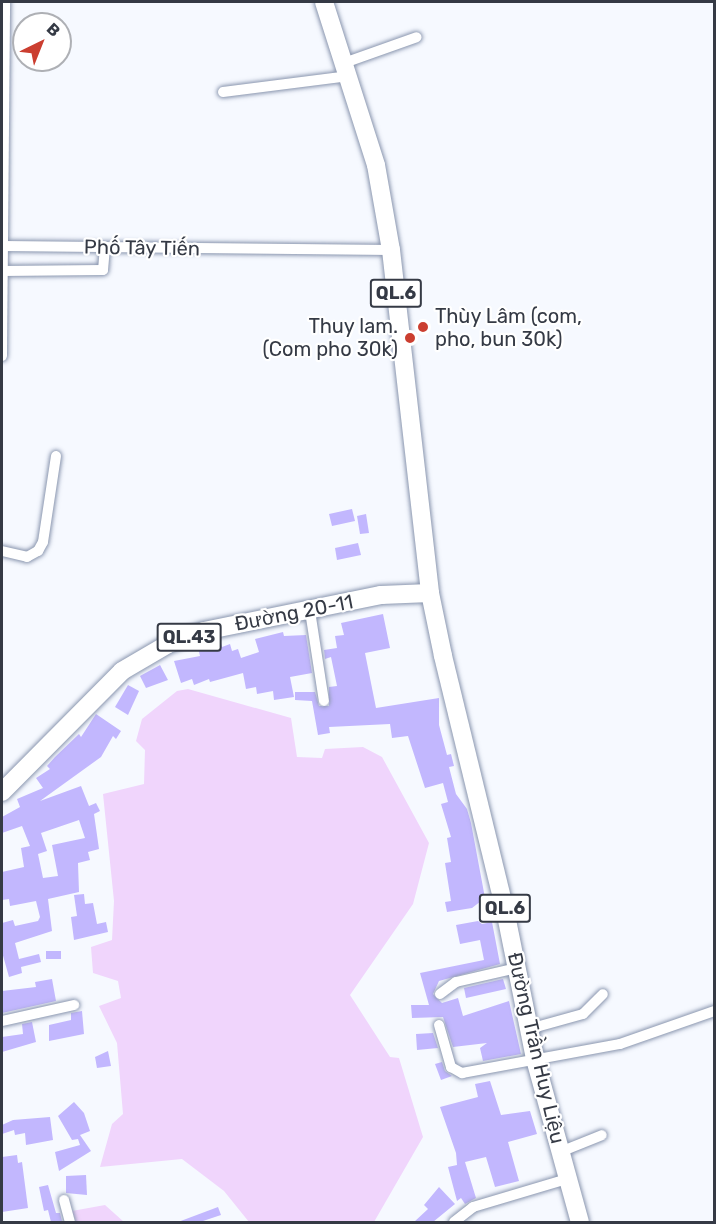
<!DOCTYPE html>
<meta charset="utf-8">
<style>
body{margin:0}
#map{position:relative;width:716px;height:1224px;overflow:hidden;background:#f6f9ff;font-family:Rubik,sans-serif}
div>[style]{position:absolute}
.green>*{inset:0;background:#f0d5fc}
.building>*{inset:0;background:#c2b7fe}
.roads{filter:drop-shadow(0 0 2px #8a96af) drop-shadow(0 0 2px #8a96af)}
.minor>*{height:10px;margin:-5px;padding:0 5px;transform-origin:5px;border-radius:5px;background:#fff}
.trunk>*{height:18px;margin:-9px;padding:0 9px;transform-origin:9px;border-radius:9px;background:#fff}
.dots>*{width:16px;height:16px;translate:-50% -50%;box-sizing:border-box;border:3px solid #fff;border-radius:50%}
span{translate:-50% -50%;white-space:nowrap;text-align:center;line-height:1.15;-webkit-text-stroke:4.5px #fff;paint-order:stroke}
.shield-label span{padding:2px 4px;background:#fff;border:2px solid;border-radius:4px;-webkit-text-stroke-width:0}
.shield-label{font-size:18px;color:#353a45;font-weight:700}
.street-label{font-size:20px;color:#353a45}
.poi-label{font-size:20px;color:#353a45}
.left{translate:0 -50%;text-align:left}
.right{translate:-100% -50%;text-align:right}
.frame{position:absolute;inset:0;border:3px solid #353a45;pointer-events:none}
.north{position:absolute;left:12px;top:12px;width:60px;height:60px;box-sizing:border-box;background:#fff;border:2px solid #aeb0b5;border-radius:50%;rotate:43deg;font-size:16px;font-weight:700;line-height:24px;text-align:center;color:#353a45}
.north::after{content:'';display:block;margin:auto;width:21px;height:27px;background:#cb3e30;clip-path:polygon(50% 0,100% 100%,50% 72%,0 100%)}
</style>
<div id="map">
<div class="green">
<div style="clip-path:polygon(188px 689px,291px 718px,297px 757px,322px 758px,325px 749px,363px 747px,382px 757px,429px 843px,413px 904px,350px 995px,390px 1057px,399px 1058px,423px 1137px,374px 1222px,249px 1222px,224px 1191px,182px 1159px,100px 1167px,112px 1124px,123px 1114px,117px 1043px,99px 1006px,121px 998px,118px 981px,93px 973px,91px 947px,112px 940px,114px 901px,103px 794px,144px 784px,145px 750px,136px 741px,142px 719px,177px 691px)"></div>
<div style="clip-path:polygon(105px 1205px,124px 1222px,76px 1222px,72px 1211px)"></div>
</div>
<div class="building">
<div style="clip-path:polygon(352px 509px,355px 521px,332px 526px,329px 514px)"></div>
<div style="clip-path:polygon(366px 514px,369px 533px,360px 534px,357px 516px)"></div>
<div style="clip-path:polygon(358px 543px,361px 555px,337px 560px,335px 548px)"></div>
<div style="clip-path:polygon(383px 614px,390px 648px,365px 653px,376px 708px,439px 698px,439px 725px,447px 755px,451px 754px,454px 766px,449px 767px,456px 794px,467px 809px,471px 823px,485px 898px,472px 908px,447px 912px,445px 902px,451px 901px,445px 863px,451px 862px,447px 838px,451px 837px,441px 804px,448px 802px,443px 783px,425px 788px,408px 736px,392px 738px,390px 724px,329px 727px,330px 733px,318px 735px,312px 701px,295px 700px,295px 692px,315px 692px,319px 706px,329px 706px,329px 687px,337px 686px,331px 657px,325px 659px,324px 650px,337px 648px,335px 636px,344px 635px,341px 623px)"></div>
<div style="clip-path:polygon(283px 632px,284px 636px,306px 635px,312px 673px,290px 677px,294px 697px,274px 700px,273px 691px,257px 694px,256px 687px,246px 689px,243px 673px,210px 682px,209px 679px,194px 685px,192px 679px,181px 683px,174px 661px,200px 656px,198px 648px,221px 643px,222px 647px,230px 644px,232px 651px,238px 649px,241px 658px,259px 652px,255px 639px)"></div>
<div style="clip-path:polygon(160px 665px,168px 680px,146px 688px,140px 676px)"></div>
<div style="clip-path:polygon(128px 685px,139px 691px,128px 715px,115px 707px)"></div>
<div style="clip-path:polygon(evenodd,96px 714px,121px 731px,116px 739px,113px 736px,101px 757px,40px 801px,81px 786px,89px 806px,96px 803px,100px 811px,94px 814px,99px 849px,88px 852px,90px 860px,78px 863px,79px 892px,48px 899px,52px 931px,15px 943px,19px 959px,39px 954px,41px 962px,21px 967px,22px 973px,9px 977px,2px 952px,2px 923px,13px 920px,15px 926px,38px 921px,40px 917px,36px 901px,10px 906px,9px 899px,2px 900px,2px 872px,24px 867px,21px 848px,30px 846px,22px 826px,2px 833px,2px 817px,20px 807px,17px 799px,43px 788px,36px 778px,50px 769px,47px 766px,55px 757px,79px 734px,81px 737px,96px 714px,79px 820px,85px 838px,52px 845px,58px 876px,43px 878px,38px 854px,47px 851px,41px 833px,79px 820px)"></div>
<div style="clip-path:polygon(84px 894px,85px 904px,93px 903px,97px 924px,106px 922px,108px 932px,74px 940px,71px 917px,77px 916px,74px 895px)"></div>
<div style="clip-path:polygon(478px 921px,482px 924px,492px 922px,500px 964px,439px 981px,433px 994px,442px 1003px,458px 998px,463px 1016px,509px 1001px,521px 1054px,483px 1061px,480px 1048px,487px 1043px,453px 1047px,443px 1017px,412px 1018px,411px 1005px,429px 1005px,420px 973px,484px 960px,480px 940px,460px 944px,456px 925px)"></div>
<div style="clip-path:polygon(46px 951px,61px 951px,61px 959px,46px 959px)"></div>
<div style="clip-path:polygon(52px 979px,56px 1001px,2px 1013px,2px 991px,36px 987px,35px 982px)"></div>
<div style="clip-path:polygon(503px 979px,506px 989px,466px 998px,464px 988px)"></div>
<div style="clip-path:polygon(82px 1011px,84px 1034px,49px 1041px,49px 1025px,71px 1020px,71px 1013px)"></div>
<div style="clip-path:polygon(32px 1022px,36px 1042px,2px 1052px,2px 1037px,23px 1034px,22px 1024px)"></div>
<div style="clip-path:polygon(433px 1033px,438px 1048px,417px 1050px,416px 1034px)"></div>
<div style="clip-path:polygon(108px 1051px,111px 1066px,97px 1068px,95px 1057px)"></div>
<div style="clip-path:polygon(442px 1062px,445px 1071px,452px 1076px,441px 1080px,435px 1064px)"></div>
<div style="clip-path:polygon(490px 1081px,501px 1115px,530px 1111px,537px 1134px,508px 1142px,519px 1181px,495px 1187px,486px 1157px,465px 1162px,476px 1198px,465px 1204px,461px 1198px,457px 1201px,448px 1167px,457px 1165px,456px 1153px,440px 1107px,478px 1097px,475px 1084px)"></div>
<div style="clip-path:polygon(74px 1102px,84px 1113px,90px 1131px,80px 1135px,91px 1151px,59px 1171px,55px 1152px,80px 1145px,78px 1139px,72px 1140px,58px 1116px)"></div>
<div style="clip-path:polygon(50px 1117px,53px 1140px,26px 1145px,25px 1133px,15px 1135px,14px 1130px,2px 1134px,2px 1125px,13px 1120px)"></div>
<div style="clip-path:polygon(17px 1155px,18px 1163px,22px 1162px,28px 1208px,2px 1212px,2px 1157px)"></div>
<div style="clip-path:polygon(86px 1175px,87px 1195px,66px 1193px,66px 1176px)"></div>
<div style="clip-path:polygon(48px 1185px,56px 1213px,60px 1213px,62px 1221px,51px 1222px,48px 1210px,44px 1211px,39px 1187px)"></div>
<div style="clip-path:polygon(439px 1187px,455px 1204px,433px 1222px,414px 1222px,428px 1209px,424px 1205px)"></div>
<div style="clip-path:polygon(218px 1207px,221px 1215px,200px 1222px,178px 1222px)"></div>
</div>
<div class="roads">
<div class="minor">
<div style="left:344px;top:63px;width:77px;rotate:-19.6deg"></div>
<div style="left:223px;top:92px;width:127px;rotate:-7.2deg"></div>
<div style="left:3px;top:246px;width:388px;rotate:0.6deg"></div>
<div style="left:2px;top:271px;width:101px;rotate:-0.6deg"></div>
<div style="left:103px;top:270px;width:22px;rotate:-85deg"></div>
<div style="left:2px;top:356px;width:354px;rotate:-89.5deg"></div>
<div style="left:2px;top:551px;width:26px;rotate:13deg"></div>
<div style="left:27px;top:557px;width:13px;rotate:-29deg"></div>
<div style="left:38px;top:551px;width:10px;rotate:-61deg"></div>
<div style="left:43px;top:542px;width:87px;rotate:-81.4deg"></div>
<div style="left:310px;top:611px;width:91px;rotate:81.2deg"></div>
<div style="left:440px;top:994px;width:20px;rotate:-37deg"></div>
<div style="left:456px;top:982px;width:63px;rotate:-12.9deg"></div>
<div style="left:2px;top:1021px;width:74px;rotate:-12.5deg"></div>
<div style="left:439px;top:1025px;width:44px;rotate:74.1deg"></div>
<div style="left:451px;top:1067px;width:13px;rotate:29deg"></div>
<div style="left:462px;top:1073px;width:161px;rotate:-10.4deg"></div>
<div style="left:620px;top:1044px;width:100px;rotate:-19.3deg"></div>
<div style="left:529px;top:1029px;width:56px;rotate:-15.5deg"></div>
<div style="left:583px;top:1014px;width:28px;rotate:-45deg"></div>
<div style="left:560px;top:1152px;width:45px;rotate:-22deg"></div>
<div style="left:64px;top:1200px;width:23px;rotate:75deg"></div>
<div style="left:454px;top:1222px;width:24px;rotate:-38deg"></div>
<div style="left:473px;top:1207px;width:98px;rotate:-16.6deg"></div>
</div>
<div class="trunk">
<div style="left:324px;top:2px;width:171px;rotate:72.3deg"></div>
<div style="left:376px;top:165px;width:86px;rotate:80deg"></div>
<div style="left:391px;top:250px;width:345px;rotate:83.5deg"></div>
<div style="left:430px;top:593px;width:64px;rotate:78.3deg"></div>
<div style="left:443px;top:656px;width:261px;rotate:76.3deg"></div>
<div style="left:505px;top:910px;width:152px;rotate:78.6deg"></div>
<div style="left:535px;top:1059px;width:169px;rotate:74.6deg"></div>
<div style="left:2px;top:792px;width:170px;rotate:-45.2deg"></div>
<div style="left:122px;top:671px;width:53px;rotate:-30.4deg"></div>
<div style="left:168px;top:644px;width:38px;rotate:-20deg"></div>
<div style="left:204px;top:631px;width:181px;rotate:-11.5deg"></div>
<div style="left:381px;top:595px;width:49px;rotate:-2.3deg"></div>
</div>
</div>
<div class="dots">
<div style="left:423px;top:327px;background:#cb3e30"></div>
<div style="left:410px;top:338px;background:#cb3e30"></div>
</div>
<div class="shield-label">
<span style="left:396px;top:293px">QL.6</span>
<span style="left:189px;top:637px">QL.43</span>
<span style="left:505px;top:908px">QL.6</span>
</div>
<div class="street-label">
<span style="left:142px;top:248px;rotate:1deg">Phố Tây Tiến</span>
<span style="left:294px;top:613px;rotate:-11deg">Đường 20-11</span>
<span style="left:536px;top:1048px;rotate:77deg">Đường Trần Huy Liệu</span>
</div>
<div class="poi-label">
<span class="left" style="left:435px;top:328px">Thùy Lâm (com,<br>pho, bun 30k)</span>
<span class="right" style="left:398px;top:338px">Thuy lam.<br>(Com pho 30k)</span>
</div>
<div class="frame"></div>
<div class="north">B</div>
</div>
